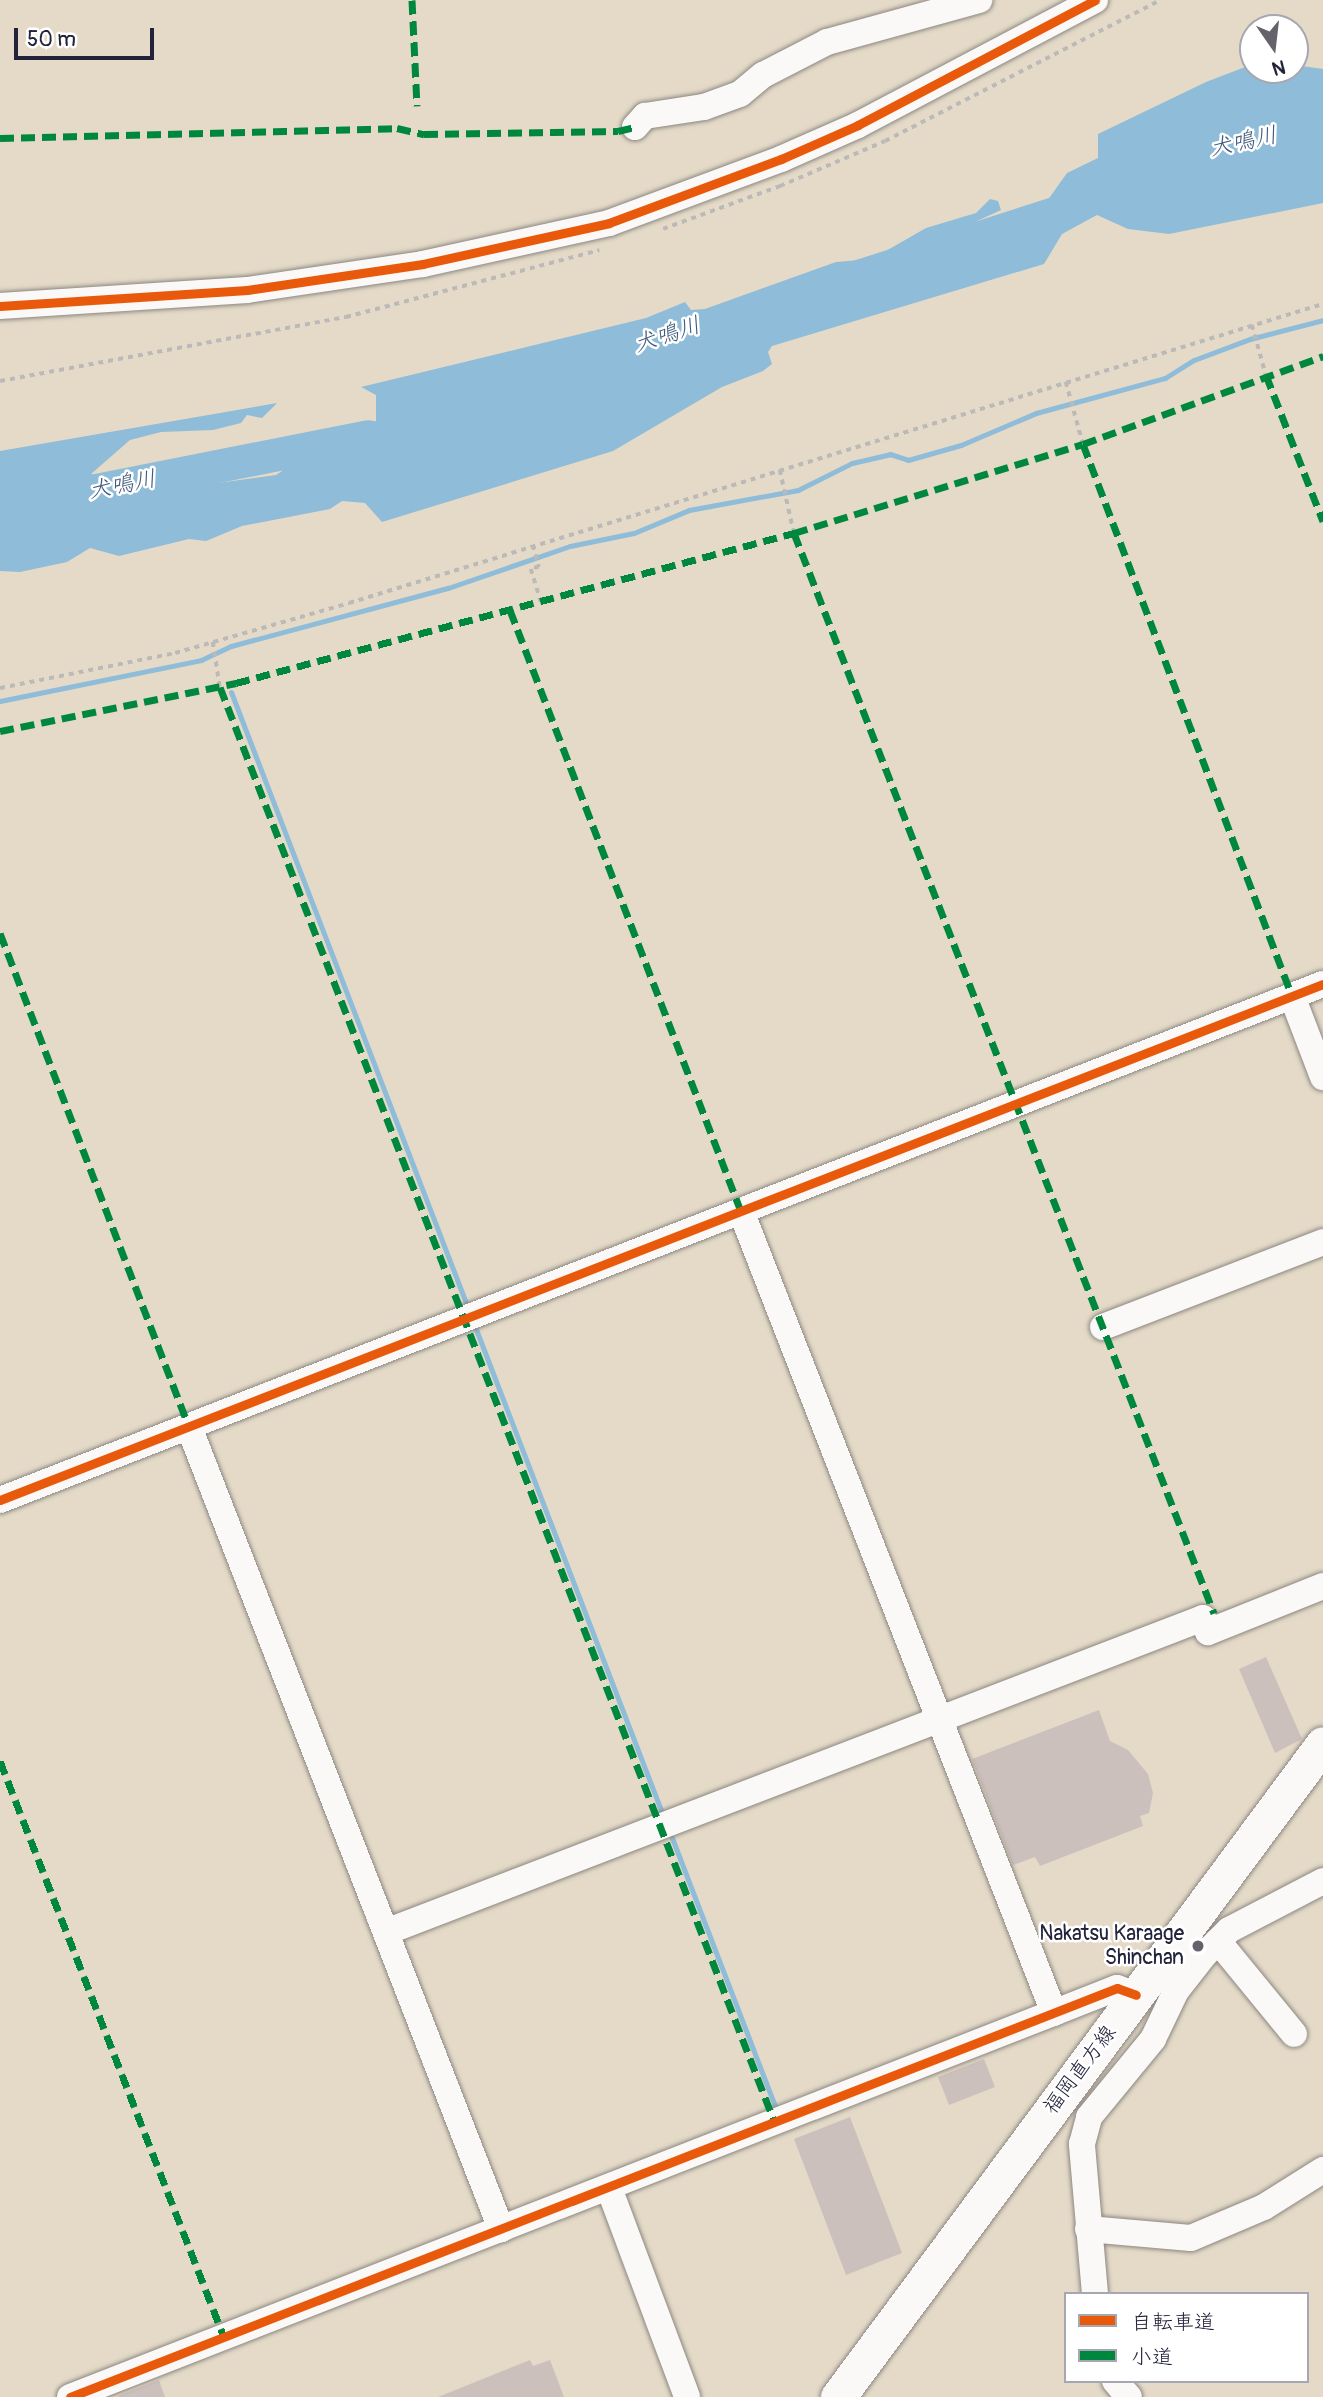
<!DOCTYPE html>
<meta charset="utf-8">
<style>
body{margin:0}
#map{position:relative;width:1323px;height:2397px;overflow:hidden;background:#e4dac7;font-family:Pangolin,"Klee One",sans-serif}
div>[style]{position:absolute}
.water>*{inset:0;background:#8fbcd8}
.stream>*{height:5px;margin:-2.5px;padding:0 2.5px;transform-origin:2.5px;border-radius:2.5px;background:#8fbcd8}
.river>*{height:33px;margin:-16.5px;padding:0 16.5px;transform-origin:16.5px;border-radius:16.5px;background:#8fbcd8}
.building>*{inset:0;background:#ccc0bd}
.path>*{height:3.5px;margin-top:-1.75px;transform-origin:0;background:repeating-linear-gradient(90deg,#bbbab9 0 5px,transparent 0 10px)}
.roads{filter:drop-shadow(0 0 2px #8c8782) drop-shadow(0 0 2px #8c8782)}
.minor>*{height:26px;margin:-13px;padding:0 13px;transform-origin:13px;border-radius:13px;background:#fbf9f7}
.major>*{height:35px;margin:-17.5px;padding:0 17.5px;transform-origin:17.5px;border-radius:17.5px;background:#fbf9f7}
.quiet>*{height:7px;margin-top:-3.5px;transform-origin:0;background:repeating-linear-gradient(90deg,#00873e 0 14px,transparent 0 21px)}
.cycleway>*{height:9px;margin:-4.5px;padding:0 4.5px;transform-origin:4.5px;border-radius:4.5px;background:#e8590c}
.dots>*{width:19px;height:19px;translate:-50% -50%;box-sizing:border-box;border:4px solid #fff;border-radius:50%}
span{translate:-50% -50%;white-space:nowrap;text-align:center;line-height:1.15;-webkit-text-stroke:5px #fff;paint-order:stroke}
.poi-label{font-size:21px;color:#22223b}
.right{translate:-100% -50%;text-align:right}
.street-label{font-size:21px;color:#22223b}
.water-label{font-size:23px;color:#3f5a7d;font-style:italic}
.legend{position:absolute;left:1064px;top:2292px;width:245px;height:91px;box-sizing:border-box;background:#fff;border:2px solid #a7a7b1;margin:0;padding:9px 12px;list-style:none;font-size:21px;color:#22223b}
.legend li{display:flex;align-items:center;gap:14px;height:35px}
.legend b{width:35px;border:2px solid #a7a7b1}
.north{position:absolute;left:1239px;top:14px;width:70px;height:70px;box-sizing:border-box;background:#fff;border:2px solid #a7a7b1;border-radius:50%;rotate:166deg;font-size:19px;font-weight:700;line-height:28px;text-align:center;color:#22223b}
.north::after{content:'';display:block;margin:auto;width:24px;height:32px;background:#66626c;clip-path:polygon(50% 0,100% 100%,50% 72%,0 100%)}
.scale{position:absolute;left:14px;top:28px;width:140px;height:32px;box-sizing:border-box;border:4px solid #22223b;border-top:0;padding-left:9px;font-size:21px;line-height:24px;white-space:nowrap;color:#22223b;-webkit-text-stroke:5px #fff;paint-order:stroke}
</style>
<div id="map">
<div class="water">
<div style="clip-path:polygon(1253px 64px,1253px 70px,1295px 70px,1295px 65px,1323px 69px,1323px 203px,1169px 234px,1128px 229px,1097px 215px,1062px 234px,1044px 264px,772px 346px,768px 352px,772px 364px,763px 371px,722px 387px,613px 451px,382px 522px,365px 503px,342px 501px,330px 509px,242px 526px,206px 541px,189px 539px,119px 556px,90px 548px,67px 562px,20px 572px,0 571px,0 451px,277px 403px,262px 418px,247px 415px,241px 423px,213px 430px,161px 432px,130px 440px,91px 474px,119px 479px,133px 494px,144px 497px,193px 481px,203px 485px,276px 475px,341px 432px,376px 421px,376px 395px,361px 387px,646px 318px,685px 302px,691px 310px,705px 309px,836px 262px,872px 259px,926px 228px,976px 213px,990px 199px,998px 201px,1001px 210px,903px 255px,901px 266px,1002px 240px,1045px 204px,1067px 173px,1098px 158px,1098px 134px,1206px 82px)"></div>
</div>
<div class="stream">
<div style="left:231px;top:692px;width:660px;rotate:68.96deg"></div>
<div style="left:0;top:701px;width:205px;rotate:-11.5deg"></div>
<div style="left:201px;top:660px;width:33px;rotate:-25deg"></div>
<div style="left:231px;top:646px;width:225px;rotate:-15deg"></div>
<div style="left:448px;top:588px;width:129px;rotate:-19deg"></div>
<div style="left:570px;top:546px;width:65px;rotate:-11.5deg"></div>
<div style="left:634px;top:533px;width:60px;rotate:-22.7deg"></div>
<div style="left:689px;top:510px;width:111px;rotate:-10.4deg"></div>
<div style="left:798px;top:490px;width:60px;rotate:-26.6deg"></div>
<div style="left:852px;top:463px;width:39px;rotate:-13deg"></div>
<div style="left:890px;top:454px;width:19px;rotate:18deg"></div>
<div style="left:908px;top:460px;width:55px;rotate:-15.8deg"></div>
<div style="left:961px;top:445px;width:82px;rotate:-23.1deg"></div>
<div style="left:1036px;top:413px;width:134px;rotate:-15.2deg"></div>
<div style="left:1165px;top:378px;width:34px;rotate:-32deg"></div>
<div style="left:1194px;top:360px;width:60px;rotate:-20.6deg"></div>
<div style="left:1250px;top:339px;width:75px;rotate:-14.6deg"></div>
<div style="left:474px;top:1324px;width:529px;rotate:68.96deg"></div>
<div style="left:669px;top:1830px;width:302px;rotate:69deg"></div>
</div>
<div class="river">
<div style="left:858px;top:276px;width:212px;rotate:-17.8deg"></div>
<div style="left:0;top:509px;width:375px;rotate:-11.2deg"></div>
</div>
<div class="building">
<div style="clip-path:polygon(1266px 1657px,1302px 1739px,1275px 1753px,1239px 1669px)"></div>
<div style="clip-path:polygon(1099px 1710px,1110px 1741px,1128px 1750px,1148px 1774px,1153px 1793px,1149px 1813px,1140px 1816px,1143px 1826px,1040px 1866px,1035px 1857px,1013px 1865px,972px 1759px)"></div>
<div style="clip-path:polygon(984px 2059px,995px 2087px,949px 2105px,938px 2077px)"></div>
<div style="clip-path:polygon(850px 2117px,902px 2253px,846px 2275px,794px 2139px)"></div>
<div style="clip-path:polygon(530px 2360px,533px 2366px,550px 2360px,564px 2397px,438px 2397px)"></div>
<div style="clip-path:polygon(159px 2380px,165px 2397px,119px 2397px,118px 2396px)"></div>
</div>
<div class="path">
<div style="left:663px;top:229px;width:125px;rotate:-20.2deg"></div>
<div style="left:780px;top:186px;width:114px;rotate:-23.2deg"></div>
<div style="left:885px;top:141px;width:309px;rotate:-27.1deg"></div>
<div style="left:1252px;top:325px;width:52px;rotate:74.4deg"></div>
<div style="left:0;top:381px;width:352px;rotate:-10.5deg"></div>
<div style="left:346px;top:317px;width:262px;rotate:-14.8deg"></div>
<div style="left:1066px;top:382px;width:64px;rotate:74.7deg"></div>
<div style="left:780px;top:470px;width:65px;rotate:77.5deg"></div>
<div style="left:533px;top:545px;width:23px;rotate:75deg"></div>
<div style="left:539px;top:567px;width:8px;rotate:166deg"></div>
<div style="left:531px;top:569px;width:34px;rotate:73deg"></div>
<div style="left:213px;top:642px;width:46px;rotate:81.2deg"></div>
<div style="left:0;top:688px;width:178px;rotate:-11.3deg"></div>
<div style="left:175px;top:653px;width:181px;rotate:-16deg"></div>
<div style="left:349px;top:603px;width:1019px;rotate:-17.07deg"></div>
</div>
<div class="roads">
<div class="minor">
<div style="left:635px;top:127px;width:15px;rotate:-48deg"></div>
<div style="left:645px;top:116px;width:60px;rotate:-8.7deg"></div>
<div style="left:704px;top:107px;width:38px;rotate:-20deg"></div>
<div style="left:740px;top:94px;width:30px;rotate:-40deg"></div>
<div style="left:763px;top:75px;width:72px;rotate:-27.3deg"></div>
<div style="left:827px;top:42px;width:158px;rotate:-15.4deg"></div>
<div style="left:0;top:306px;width:248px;rotate:-3.7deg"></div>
<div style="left:247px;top:290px;width:178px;rotate:-8.4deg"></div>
<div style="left:423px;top:264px;width:190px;rotate:-12.4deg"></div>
<div style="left:609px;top:223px;width:184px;rotate:-20.4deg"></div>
<div style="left:781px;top:159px;width:84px;rotate:-23.8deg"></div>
<div style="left:858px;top:125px;width:268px;rotate:-27.8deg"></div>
<div style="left:1292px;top:996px;width:87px;rotate:69.1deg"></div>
<div style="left:741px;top:1211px;width:861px;rotate:68.68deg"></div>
<div style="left:1103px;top:1327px;width:236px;rotate:-21.1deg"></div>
<div style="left:189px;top:1427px;width:861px;rotate:68.74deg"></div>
<div style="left:0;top:1500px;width:1420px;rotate:-21.31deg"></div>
<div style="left:386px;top:1932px;width:875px;rotate:-21.02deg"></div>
<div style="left:1203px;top:1618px;width:15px;rotate:70deg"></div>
<div style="left:1208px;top:1632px;width:124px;rotate:-21.8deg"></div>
<div style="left:1218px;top:1941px;width:120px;rotate:50.7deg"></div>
<div style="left:609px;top:2188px;width:223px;rotate:69.5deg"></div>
<div style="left:1088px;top:2229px;width:103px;rotate:5deg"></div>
<div style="left:1191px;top:2238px;width:79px;rotate:-23deg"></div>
<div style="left:1264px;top:2207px;width:70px;rotate:-32.1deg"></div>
<div style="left:1095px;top:2294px;width:151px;rotate:-95deg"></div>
<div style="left:1082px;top:2144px;width:28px;rotate:-75deg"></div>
<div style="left:1089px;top:2117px;width:101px;rotate:-50.6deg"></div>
<div style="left:1153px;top:2039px;width:53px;rotate:-64.4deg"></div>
<div style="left:1176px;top:1991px;width:47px;rotate:-51.9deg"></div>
<div style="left:1205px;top:1954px;width:34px;rotate:-45deg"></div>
<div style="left:1229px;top:1930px;width:106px;rotate:-27.5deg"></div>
<div style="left:1115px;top:2381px;width:21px;rotate:49deg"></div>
<div style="left:70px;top:2397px;width:1124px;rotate:-21.34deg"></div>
<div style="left:1117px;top:1988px;width:20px;rotate:20deg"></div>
</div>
<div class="major">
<div style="left:838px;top:2397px;width:813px;rotate:-53.4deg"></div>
</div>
</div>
<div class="quiet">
<div style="left:412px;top:0;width:106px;rotate:87.3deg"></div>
<div style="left:0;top:138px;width:397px;rotate:-1.4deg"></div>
<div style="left:397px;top:128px;width:28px;rotate:13deg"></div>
<div style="left:424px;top:134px;width:194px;rotate:-0.9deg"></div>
<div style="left:618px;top:131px;width:17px;rotate:-13deg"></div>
<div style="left:1266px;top:375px;width:157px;rotate:68.7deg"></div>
<div style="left:1083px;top:444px;width:590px;rotate:69.26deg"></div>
<div style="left:794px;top:533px;width:1159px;rotate:68.75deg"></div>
<div style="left:510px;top:610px;width:644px;rotate:68.98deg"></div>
<div style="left:220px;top:687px;width:1540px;rotate:68.87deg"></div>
<div style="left:0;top:731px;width:241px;rotate:-11.5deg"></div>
<div style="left:236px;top:683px;width:578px;rotate:-15.05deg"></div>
<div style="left:794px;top:533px;width:302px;rotate:-17.1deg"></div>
<div style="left:1083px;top:444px;width:256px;rotate:-20.1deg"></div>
<div style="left:0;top:933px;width:529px;rotate:69.06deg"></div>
<div style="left:0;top:1761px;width:618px;rotate:68.75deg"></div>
</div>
<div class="cycleway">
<div style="left:0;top:306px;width:248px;rotate:-3.7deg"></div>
<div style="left:247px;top:290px;width:178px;rotate:-8.4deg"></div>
<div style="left:423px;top:264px;width:190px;rotate:-12.4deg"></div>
<div style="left:609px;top:223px;width:184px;rotate:-20.4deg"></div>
<div style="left:781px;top:159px;width:84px;rotate:-23.8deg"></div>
<div style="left:858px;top:125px;width:268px;rotate:-27.8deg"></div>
<div style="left:0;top:1500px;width:1420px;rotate:-21.31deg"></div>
<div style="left:70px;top:2397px;width:1124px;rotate:-21.34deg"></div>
<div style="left:1117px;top:1988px;width:20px;rotate:20deg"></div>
</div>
<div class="dots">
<div style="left:1198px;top:1946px;background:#66626c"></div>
</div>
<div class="poi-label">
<span class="right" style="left:1184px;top:1946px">Nakatsu Karaage<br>Shinchan</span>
</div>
<div class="street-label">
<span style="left:1080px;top:2070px;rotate:-53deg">福岡直方線</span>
</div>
<div class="water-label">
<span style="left:1243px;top:142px;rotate:-12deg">犬鳴川</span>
<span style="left:667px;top:335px;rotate:-18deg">犬鳴川</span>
<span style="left:122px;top:485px;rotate:-11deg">犬鳴川</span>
</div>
<ul class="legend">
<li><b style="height:9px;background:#e8590c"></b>自転車道</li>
<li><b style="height:9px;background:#00873e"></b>小道</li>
</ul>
<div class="north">N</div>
<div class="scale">50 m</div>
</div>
